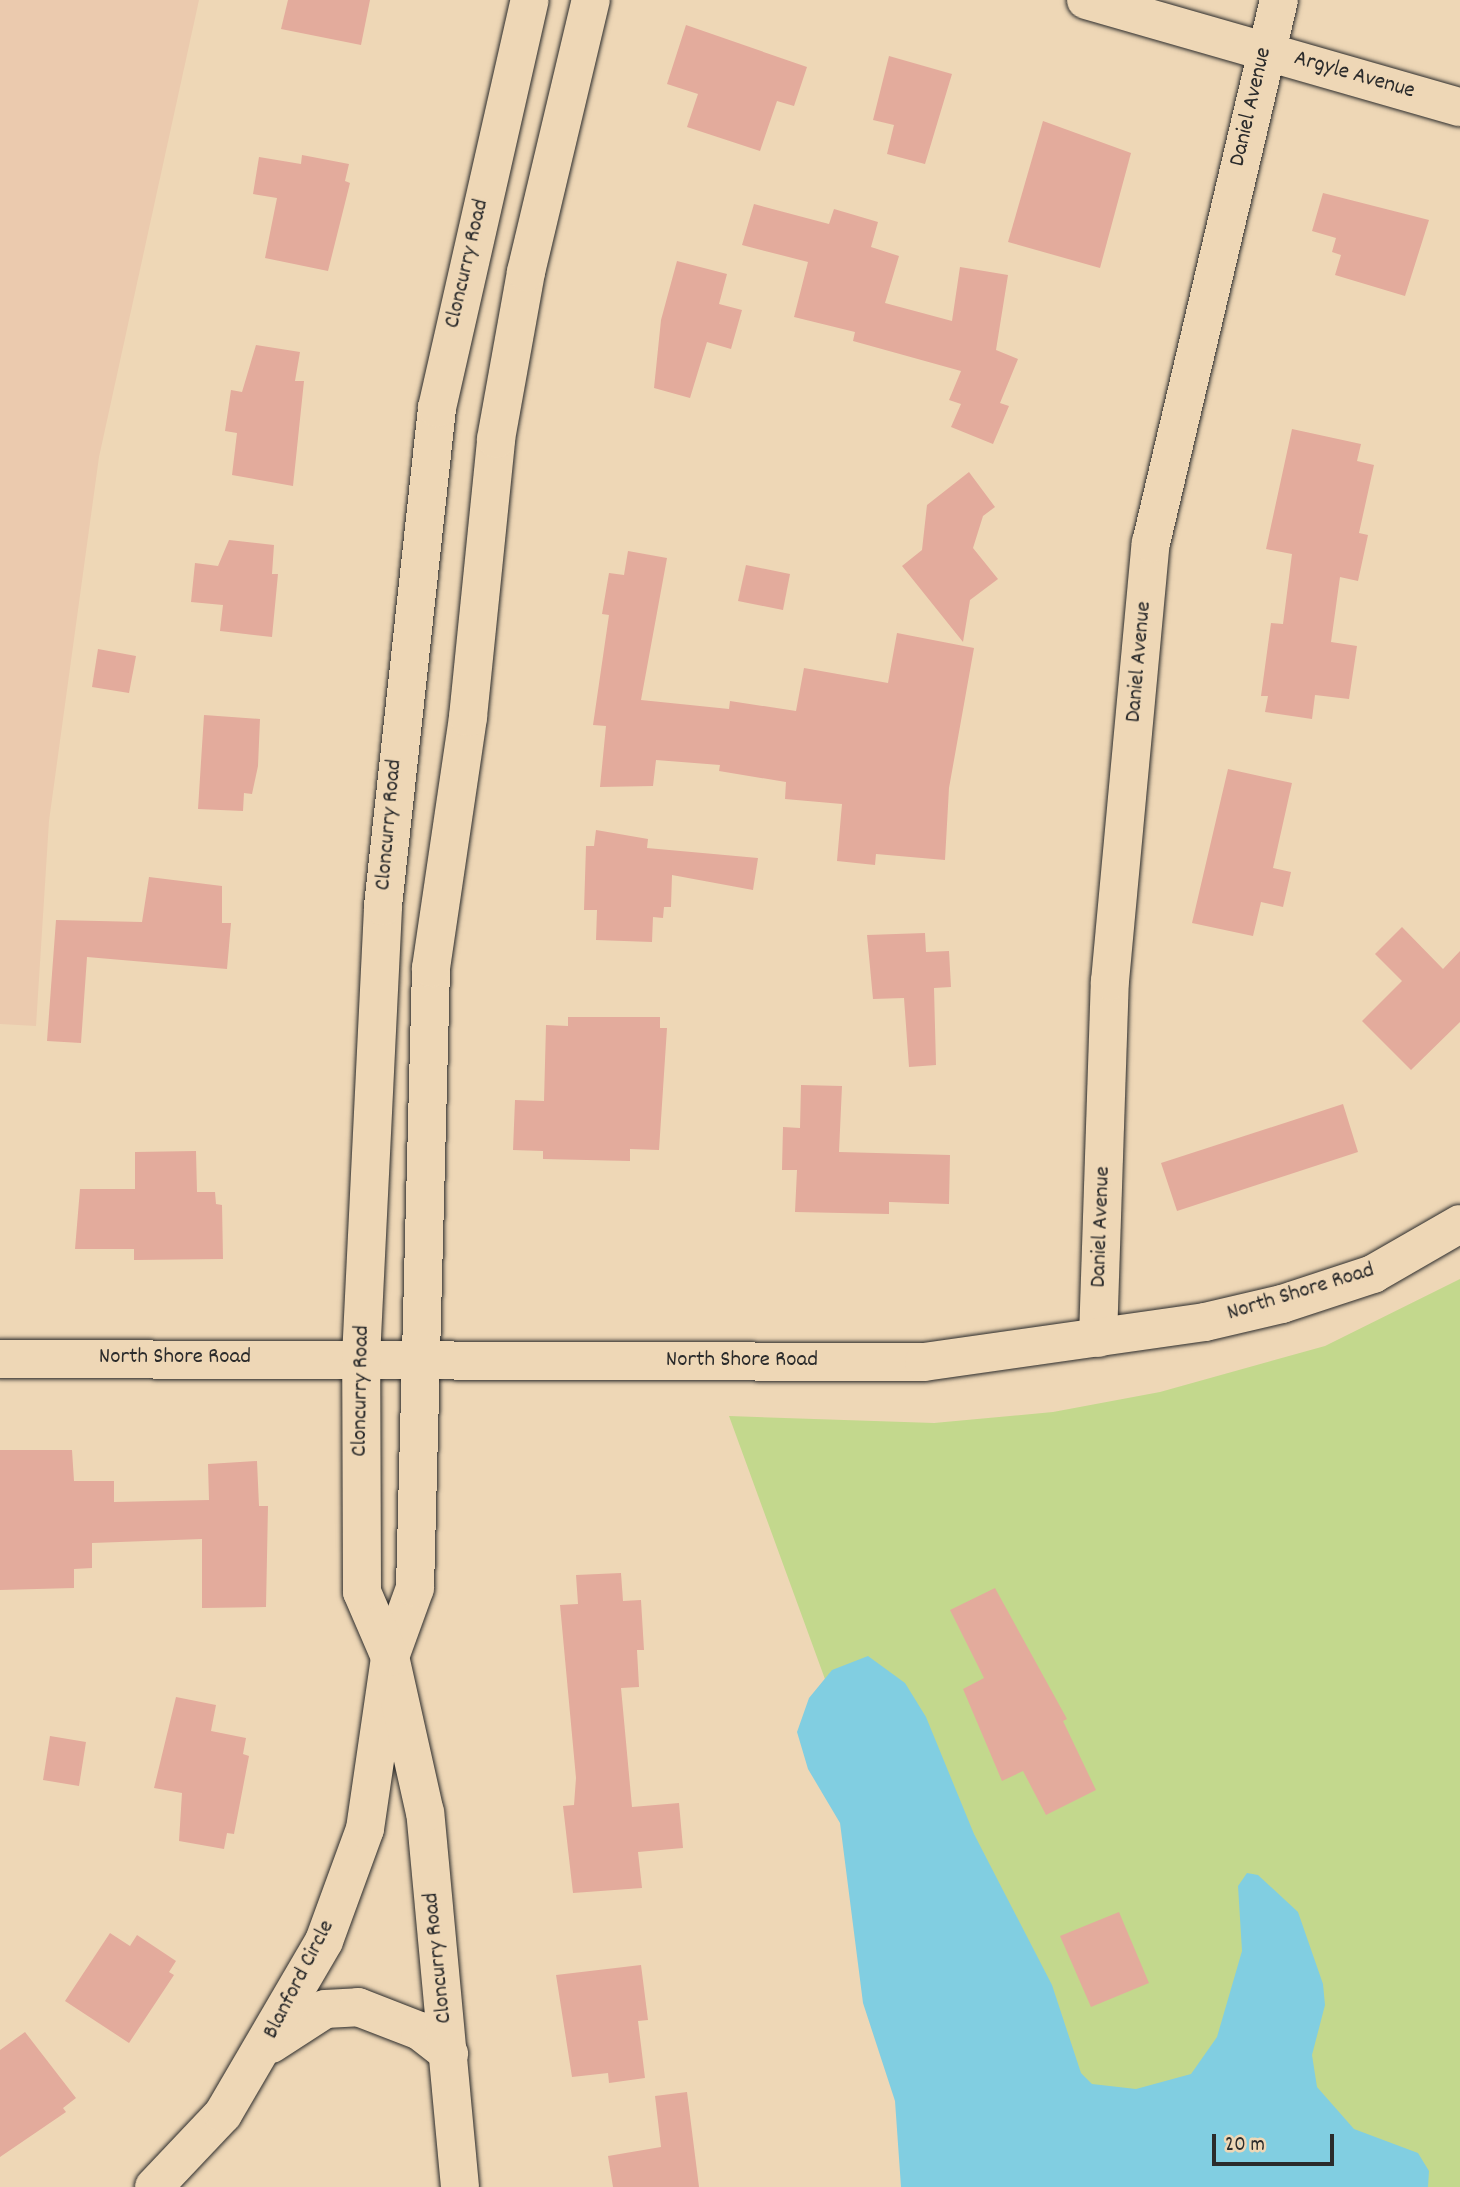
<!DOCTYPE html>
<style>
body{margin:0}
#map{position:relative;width:1460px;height:2187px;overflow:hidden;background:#eed7b6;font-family:Dekko,sans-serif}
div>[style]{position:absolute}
.built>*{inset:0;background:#ebcaae}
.green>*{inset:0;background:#c3d88d}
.water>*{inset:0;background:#81cee1}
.building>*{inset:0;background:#e3ab9c}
.roads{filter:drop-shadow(0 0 2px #2b2b2b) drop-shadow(0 0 2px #2b2b2b)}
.minor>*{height:38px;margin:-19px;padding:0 19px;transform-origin:19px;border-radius:19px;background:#eed7b6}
span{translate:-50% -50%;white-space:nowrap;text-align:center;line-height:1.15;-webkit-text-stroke:5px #eed7b6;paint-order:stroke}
.street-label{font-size:23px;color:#2b2b2b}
.scale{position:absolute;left:1212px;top:2134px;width:122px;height:32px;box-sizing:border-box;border:4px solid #2b2b2b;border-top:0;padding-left:9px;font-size:21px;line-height:24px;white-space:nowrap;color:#2b2b2b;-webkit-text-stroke:5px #eed7b6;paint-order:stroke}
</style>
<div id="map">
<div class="built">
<div style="clip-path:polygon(0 0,199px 0,99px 457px,49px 821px,36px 1026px,0 1024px)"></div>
</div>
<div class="green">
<div style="clip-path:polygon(1460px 1279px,1460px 2187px,1084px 2187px,899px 1882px,729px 1416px,934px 1423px,1053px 1412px,1160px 1392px,1325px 1346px)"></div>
</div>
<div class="water">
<div style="clip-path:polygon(868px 1656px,905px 1683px,926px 1717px,974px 1834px,1052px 1985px,1081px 2073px,1092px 2084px,1136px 2089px,1191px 2074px,1217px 2037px,1242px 1951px,1238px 1886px,1247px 1873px,1258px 1875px,1298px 1912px,1323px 1984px,1325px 2005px,1312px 2055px,1317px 2087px,1354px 2129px,1418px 2153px,1429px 2171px,1428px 2187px,901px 2187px,895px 2101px,863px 2003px,840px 1823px,808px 1769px,797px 1732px,809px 1698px,832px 1670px)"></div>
</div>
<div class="building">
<div style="clip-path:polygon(288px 0,370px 0,361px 45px,281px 29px)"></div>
<div style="clip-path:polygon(686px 25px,807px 67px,794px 106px,777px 101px,760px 151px,687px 127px,698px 94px,667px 84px)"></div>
<div style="clip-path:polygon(889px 56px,952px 74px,925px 164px,887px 154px,894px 125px,873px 120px)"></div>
<div style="clip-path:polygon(1043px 121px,1131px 153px,1100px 268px,1008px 242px)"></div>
<div style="clip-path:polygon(302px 155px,349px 164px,345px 181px,350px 183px,328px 271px,265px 258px,277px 198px,253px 194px,259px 157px,301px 164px)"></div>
<div style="clip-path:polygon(1323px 193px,1429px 220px,1405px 296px,1335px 275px,1341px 255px,1332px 252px,1336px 238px,1312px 231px)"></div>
<div style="clip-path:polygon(754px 204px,829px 224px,834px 209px,878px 222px,871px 247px,899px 256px,885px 303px,952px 321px,960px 267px,1008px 275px,996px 350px,1018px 359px,1000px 403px,1009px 406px,993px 444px,951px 427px,961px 404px,949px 400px,961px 371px,853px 341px,855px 332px,794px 317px,808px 262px,742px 245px)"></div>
<div style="clip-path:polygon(677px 261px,727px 274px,719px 304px,742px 310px,731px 349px,707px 342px,690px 398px,654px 388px,661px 320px)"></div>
<div style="clip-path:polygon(256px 345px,300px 352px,295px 381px,304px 381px,293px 486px,232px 475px,237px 433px,225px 431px,231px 390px,242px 392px)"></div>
<div style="clip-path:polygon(1292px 429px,1361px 444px,1357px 461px,1374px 465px,1359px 533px,1368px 535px,1358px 581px,1340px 577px,1331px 642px,1357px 646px,1349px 699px,1315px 695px,1312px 719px,1265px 712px,1268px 696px,1261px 696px,1271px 623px,1283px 624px,1292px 554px,1266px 549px)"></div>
<div style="clip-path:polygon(969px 472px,995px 507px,983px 516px,973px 548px,998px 579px,970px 600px,963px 642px,902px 566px,922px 550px,927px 505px)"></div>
<div style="clip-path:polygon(229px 540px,274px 545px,272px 574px,278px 574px,272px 637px,220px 631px,223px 605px,191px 602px,195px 563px,218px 566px)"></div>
<div style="clip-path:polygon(628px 551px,667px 558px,641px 700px,729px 709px,730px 701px,796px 711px,804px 668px,888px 683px,897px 633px,974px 648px,949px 788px,945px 860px,876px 854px,875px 865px,837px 861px,842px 804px,785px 799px,786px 782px,719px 771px,720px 765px,656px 760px,653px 786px,600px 787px,606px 726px,593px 725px,609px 615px,602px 614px,609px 573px,624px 575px)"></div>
<div style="clip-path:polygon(746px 565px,790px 574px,783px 610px,738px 601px)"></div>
<div style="clip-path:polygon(98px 649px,136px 656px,129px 693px,92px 687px)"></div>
<div style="clip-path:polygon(204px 715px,260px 719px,258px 766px,252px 794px,244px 793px,243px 811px,198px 809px)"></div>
<div style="clip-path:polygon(1228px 769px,1292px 783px,1273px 868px,1291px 872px,1283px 907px,1261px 902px,1253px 936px,1192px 923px)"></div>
<div style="clip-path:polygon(596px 830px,648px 839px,647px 848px,758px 858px,753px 890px,672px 875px,671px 907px,664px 907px,663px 918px,653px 917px,652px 942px,596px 940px,597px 910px,584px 910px,586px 846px,594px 846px)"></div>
<div style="clip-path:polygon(149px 877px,222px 886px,222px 923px,231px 923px,227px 969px,87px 957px,81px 1043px,47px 1041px,56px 920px,142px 922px)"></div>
<div style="clip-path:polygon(1402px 927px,1443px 969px,1460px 951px,1460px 1022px,1411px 1070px,1362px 1021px,1402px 981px,1375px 954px)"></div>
<div style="clip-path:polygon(925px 933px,926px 952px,949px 951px,951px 987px,934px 988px,936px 1065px,909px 1067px,904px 998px,873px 999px,867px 935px)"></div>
<div style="clip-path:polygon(568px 1017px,660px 1017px,660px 1028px,667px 1028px,659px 1150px,630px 1149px,630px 1161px,543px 1159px,543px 1151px,513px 1150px,515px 1100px,544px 1101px,546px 1025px,568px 1026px)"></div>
<div style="clip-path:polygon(801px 1085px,842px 1086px,839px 1152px,950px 1155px,949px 1204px,889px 1202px,889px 1214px,795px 1212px,797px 1170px,782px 1170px,783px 1127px,800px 1128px)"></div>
<div style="clip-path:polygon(1343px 1104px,1358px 1152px,1177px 1211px,1161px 1163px)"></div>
<div style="clip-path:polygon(196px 1151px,197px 1192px,215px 1192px,216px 1204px,222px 1205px,223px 1259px,134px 1260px,134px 1249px,75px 1249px,80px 1189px,135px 1189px,135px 1152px)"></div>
<div style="clip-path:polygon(0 1450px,72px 1450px,74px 1481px,114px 1481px,114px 1502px,209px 1500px,208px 1464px,257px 1461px,259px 1506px,268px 1506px,266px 1607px,202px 1608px,202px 1539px,92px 1543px,92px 1568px,74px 1569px,74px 1588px,0 1590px)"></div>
<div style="clip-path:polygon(621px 1573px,623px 1601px,641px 1600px,644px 1650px,637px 1650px,639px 1687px,621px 1688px,632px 1807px,679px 1803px,683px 1848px,638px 1852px,642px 1888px,573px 1893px,563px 1806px,574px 1805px,576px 1778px,560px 1605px,578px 1604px,576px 1575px)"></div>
<div style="clip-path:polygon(995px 1588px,1067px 1719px,1063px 1721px,1096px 1790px,1046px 1815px,1023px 1771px,1002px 1781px,963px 1689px,984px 1678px,950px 1610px)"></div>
<div style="clip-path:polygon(176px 1697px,216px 1705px,211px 1731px,246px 1738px,243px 1754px,249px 1756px,234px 1834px,227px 1833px,224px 1849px,179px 1841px,182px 1793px,154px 1788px)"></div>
<div style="clip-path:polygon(50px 1736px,86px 1742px,79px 1786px,43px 1780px)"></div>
<div style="clip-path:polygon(1119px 1912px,1149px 1983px,1091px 2007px,1060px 1936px)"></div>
<div style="clip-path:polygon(110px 1933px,130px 1946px,137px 1935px,176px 1961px,169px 1972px,174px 1975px,129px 2043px,65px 2001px)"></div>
<div style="clip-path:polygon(641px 1965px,648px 2020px,638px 2021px,645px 2078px,609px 2083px,608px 2073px,572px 2077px,556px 1975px)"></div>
<div style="clip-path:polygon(25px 2032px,76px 2098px,63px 2108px,66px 2112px,0 2157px,0 2050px)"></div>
<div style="clip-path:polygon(687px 2092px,699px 2187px,613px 2187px,608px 2156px,661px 2147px,655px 2096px)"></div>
</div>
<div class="roads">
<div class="minor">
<div style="left:1086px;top:0;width:389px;rotate:16deg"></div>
<div style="left:1098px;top:1338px;width:357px;rotate:-88.1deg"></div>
<div style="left:1110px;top:981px;width:440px;rotate:-84.7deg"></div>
<div style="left:1151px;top:543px;width:558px;rotate:-76.74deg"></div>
<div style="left:0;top:1359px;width:924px;rotate:0.19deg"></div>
<div style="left:924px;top:1362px;width:284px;rotate:-8.1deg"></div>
<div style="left:1205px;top:1322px;width:79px;rotate:-13.2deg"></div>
<div style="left:1282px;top:1304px;width:96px;rotate:-18.2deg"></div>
<div style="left:1373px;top:1274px;width:100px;rotate:-29.9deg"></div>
<div style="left:271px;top:2044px;width:64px;rotate:-32.9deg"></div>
<div style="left:325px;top:2009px;width:33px;rotate:-3deg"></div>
<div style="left:358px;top:2007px;width:66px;rotate:21.2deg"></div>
<div style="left:420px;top:2031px;width:37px;rotate:38deg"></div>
<div style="left:154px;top:2187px;width:100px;rotate:-46.6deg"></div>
<div style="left:223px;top:2114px;width:200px;rotate:-59.7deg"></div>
<div style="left:324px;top:1941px;width:119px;rotate:-69.9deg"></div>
<div style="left:365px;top:1829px;width:174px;rotate:-81.7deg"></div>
<div style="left:390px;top:1657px;width:73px;rotate:-70.1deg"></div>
<div style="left:415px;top:1588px;width:620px;rotate:-88.52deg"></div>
<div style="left:431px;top:968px;width:254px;rotate:-81.6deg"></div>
<div style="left:468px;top:717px;width:279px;rotate:-84.2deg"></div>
<div style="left:496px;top:439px;width:170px;rotate:-79.8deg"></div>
<div style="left:526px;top:272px;width:280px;rotate:-76.6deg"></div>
<div style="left:460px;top:2187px;width:376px;rotate:-95.3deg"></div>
<div style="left:425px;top:1813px;width:160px;rotate:-102.6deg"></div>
<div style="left:390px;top:1657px;width:71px;rotate:-113.3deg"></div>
<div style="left:362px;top:1592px;width:234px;rotate:-90.2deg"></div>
<div style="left:361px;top:1358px;width:453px;rotate:-87.2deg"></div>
<div style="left:383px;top:906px;width:501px;rotate:-83.81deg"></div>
<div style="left:437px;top:408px;width:418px;rotate:-77.2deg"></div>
</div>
</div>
<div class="street-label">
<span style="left:1354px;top:76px;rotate:16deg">Argyle Avenue</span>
<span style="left:1252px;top:107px;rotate:-77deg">Daniel Avenue</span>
<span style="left:468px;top:264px;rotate:-77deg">Cloncurry Road</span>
<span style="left:1140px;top:662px;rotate:-85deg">Daniel Avenue</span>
<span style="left:390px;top:825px;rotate:-85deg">Cloncurry Road</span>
<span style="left:1102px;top:1227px;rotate:-88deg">Daniel Avenue</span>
<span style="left:1301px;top:1293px;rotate:-17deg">North Shore Road</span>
<span style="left:175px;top:1358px">North Shore Road</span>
<span style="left:742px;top:1361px">North Shore Road</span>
<span style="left:362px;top:1391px;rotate:-89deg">Cloncurry Road</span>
<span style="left:439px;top:1958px;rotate:-96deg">Cloncurry Road</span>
<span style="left:300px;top:1980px;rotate:-63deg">Blanford Circle</span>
</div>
<div class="scale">20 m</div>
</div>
